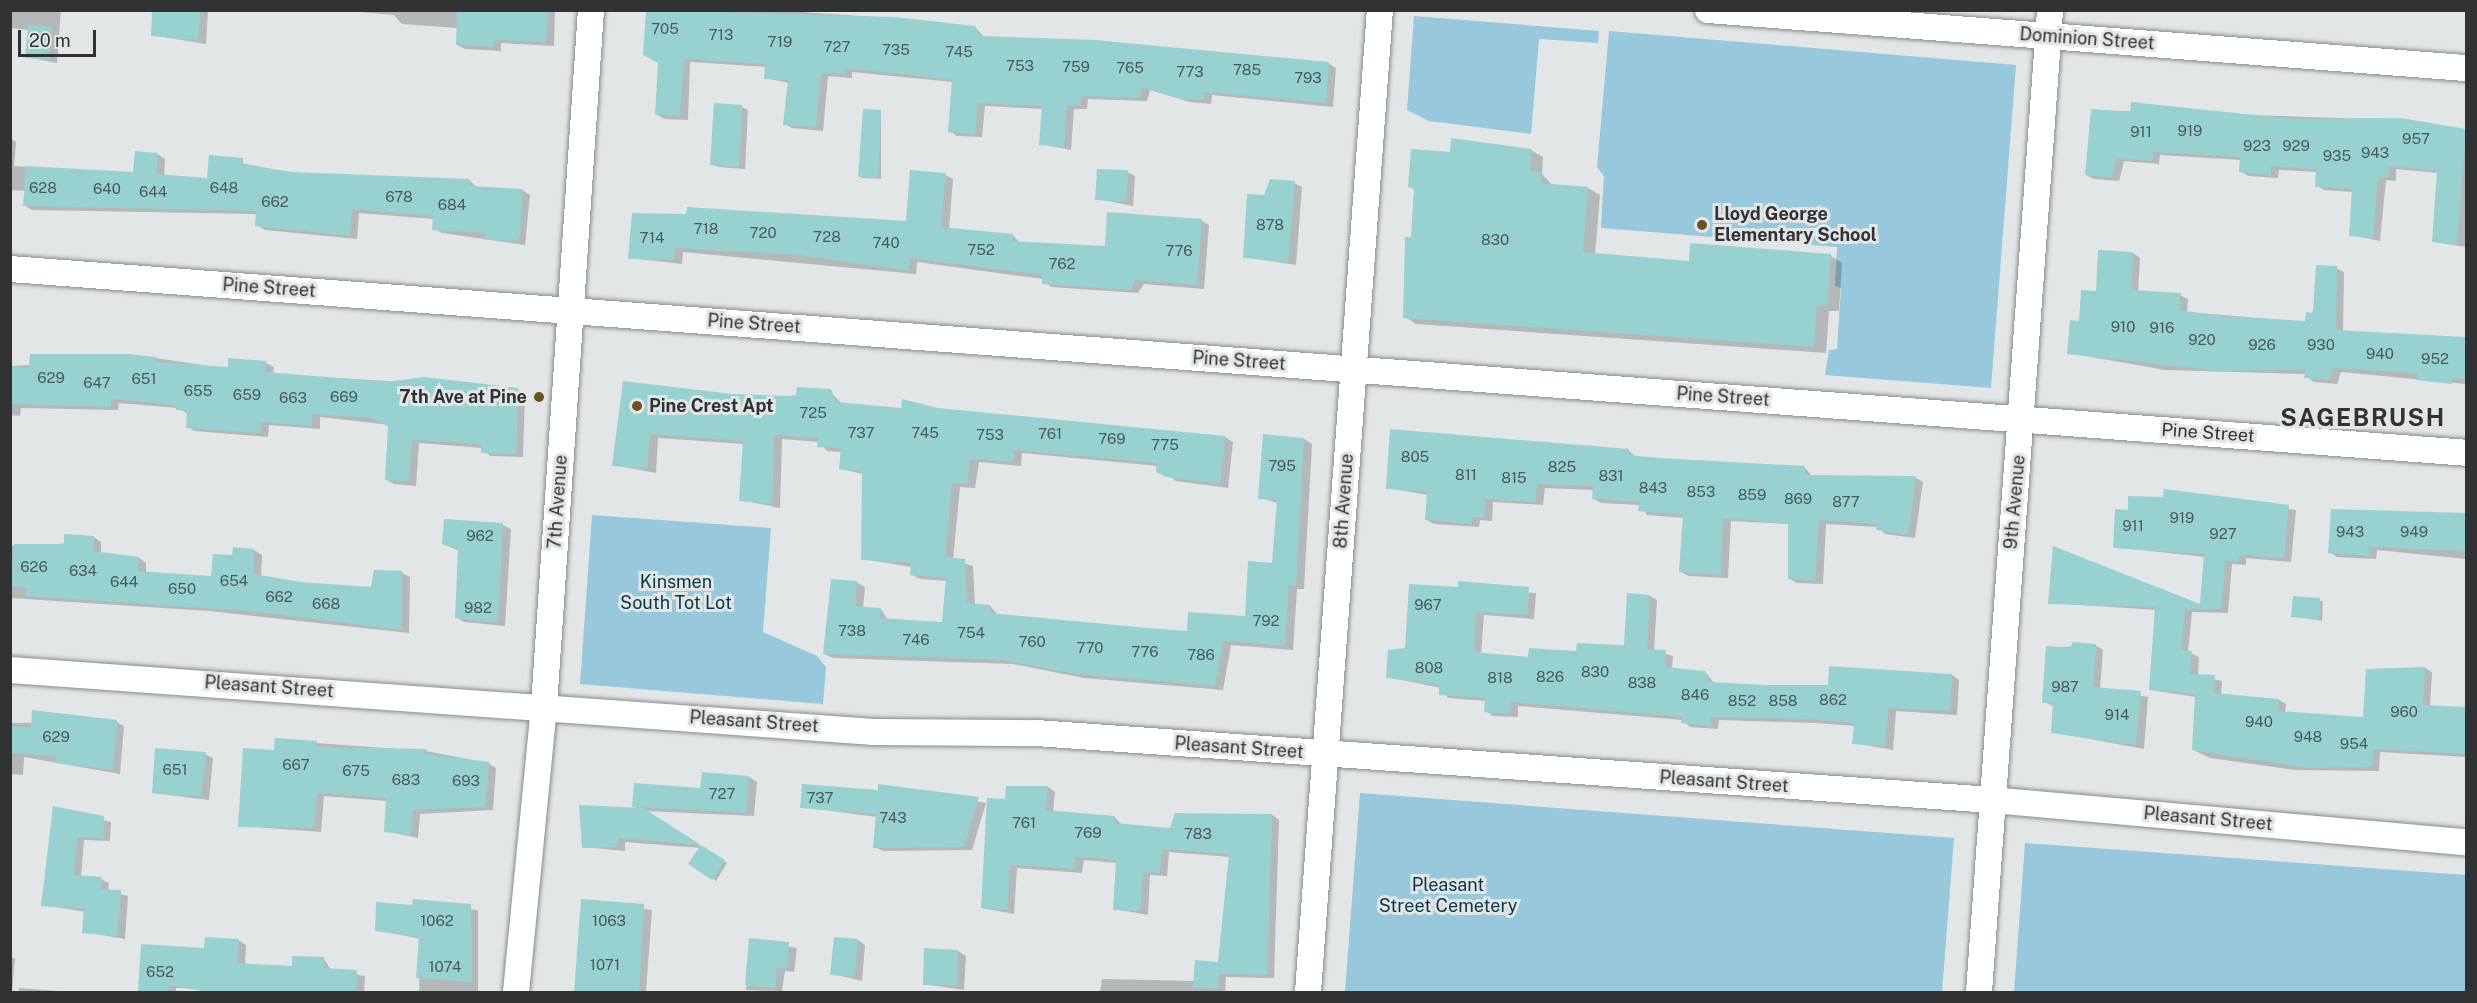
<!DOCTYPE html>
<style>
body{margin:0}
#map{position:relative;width:2477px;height:1003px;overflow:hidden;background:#e2e6e7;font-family:"Public Sans",sans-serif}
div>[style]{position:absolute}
.green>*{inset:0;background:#98c8db}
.shadow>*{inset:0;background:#0003}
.building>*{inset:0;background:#97d2d1}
.roads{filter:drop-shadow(0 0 2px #878b8c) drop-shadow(0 0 2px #878b8c)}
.minor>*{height:26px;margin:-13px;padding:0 13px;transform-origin:13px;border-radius:13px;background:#fff}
.dots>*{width:16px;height:16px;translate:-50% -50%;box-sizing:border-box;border:3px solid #e2e6e7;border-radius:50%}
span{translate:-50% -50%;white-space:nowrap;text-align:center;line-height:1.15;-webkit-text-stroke:6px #e2e6e7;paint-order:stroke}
.number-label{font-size:15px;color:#4a5a5a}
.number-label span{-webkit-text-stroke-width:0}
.street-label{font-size:18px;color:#313233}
.poi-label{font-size:18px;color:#313233;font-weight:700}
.left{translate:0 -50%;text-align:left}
.right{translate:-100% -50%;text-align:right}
.park-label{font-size:18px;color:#073745}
.district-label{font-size:24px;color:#313233;font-weight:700;letter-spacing:1.5px}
.frame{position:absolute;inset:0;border:12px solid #313233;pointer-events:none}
.scale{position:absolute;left:18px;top:30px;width:78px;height:27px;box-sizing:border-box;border:3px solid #313233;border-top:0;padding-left:8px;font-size:18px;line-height:21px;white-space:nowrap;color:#313233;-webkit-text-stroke:4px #e2e6e7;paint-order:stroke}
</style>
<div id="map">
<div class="green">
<div style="clip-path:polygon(1414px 16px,1599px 31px,1598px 43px,1539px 39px,1531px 134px,1429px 121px,1407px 110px)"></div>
<div style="clip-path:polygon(1609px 31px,2016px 65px,1991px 388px,1825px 375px,1829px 350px,1837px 349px,1841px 288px,1835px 286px,1837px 247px,1601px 228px,1604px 176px,1597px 167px)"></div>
<div style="clip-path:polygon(592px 515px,771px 528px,763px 632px,817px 656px,826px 667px,823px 704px,580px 684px)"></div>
<div style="clip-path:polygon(1360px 793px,1954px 838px,1942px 992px,1345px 992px)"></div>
<div style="clip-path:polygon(2025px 843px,2466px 875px,2466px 992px,2014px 992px)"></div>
</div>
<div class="shadow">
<div style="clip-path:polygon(10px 10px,61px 10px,57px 63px,27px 57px,29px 30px,10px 28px)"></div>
<div style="clip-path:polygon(154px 10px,208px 10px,206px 44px,152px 35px)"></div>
<div style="clip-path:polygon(336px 10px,555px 10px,554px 46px,501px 43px,501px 51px,465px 49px,457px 45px,458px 28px,402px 24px,394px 15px)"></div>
<div style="clip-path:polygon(648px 10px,773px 10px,918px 20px,975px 27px,985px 38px,1328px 63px,1336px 68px,1333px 107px,1212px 95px,1211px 104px,1190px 102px,1150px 90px,1147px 101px,1088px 99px,1087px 109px,1074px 109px,1071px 150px,1040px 144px,1043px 109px,985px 106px,982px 137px,957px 136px,950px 131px,953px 82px,852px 72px,852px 78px,828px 76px,823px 131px,792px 128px,785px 124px,789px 83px,765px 78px,766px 67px,690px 62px,688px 120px,664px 119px,656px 114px,659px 62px)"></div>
<div style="clip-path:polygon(742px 107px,748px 110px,745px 169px,718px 167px,712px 164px)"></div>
<div style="clip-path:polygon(2092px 110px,2400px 120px,2466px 131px,2466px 247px,2434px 242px,2438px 173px,2396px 169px,2396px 181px,2386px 180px,2380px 241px,2351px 235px,2353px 192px,2324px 190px,2317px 186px,2318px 172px,2279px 170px,2278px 178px,2248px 176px,2241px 171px,2241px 160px,2160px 155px,2159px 164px,2124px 161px,2119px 181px,2094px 179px,2086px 175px)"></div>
<div style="clip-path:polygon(881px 111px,881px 179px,863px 178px,859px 176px)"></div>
<div style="clip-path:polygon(10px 138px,16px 142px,14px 166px,134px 174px,157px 154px,165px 159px,164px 176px,209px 180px,210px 157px,292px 173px,470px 181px,478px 188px,522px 190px,530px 195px,525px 245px,442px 233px,434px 229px,434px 219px,359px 213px,357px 239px,265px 230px,257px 225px,258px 214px,32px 210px,24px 205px,25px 191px,10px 190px)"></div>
<div style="clip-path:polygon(1531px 150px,1543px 157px,1542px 174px,1553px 186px,1588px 188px,1600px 195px,1595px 255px,1690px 262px,1831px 256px,1842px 263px,1839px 311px,1829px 311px,1826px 353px,1416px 324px,1405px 317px,1415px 190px,1410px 187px,1451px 154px)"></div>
<div style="clip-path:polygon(1127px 172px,1135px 176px,1133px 206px,1097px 199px)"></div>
<div style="clip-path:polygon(945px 175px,953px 179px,949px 229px,1013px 235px,1020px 243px,1106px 248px,1202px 221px,1209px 225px,1204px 289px,1144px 284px,1138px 293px,1051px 287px,1043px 279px,917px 262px,916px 274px,683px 252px,682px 264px,629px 258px,633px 214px,907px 222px)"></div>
<div style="clip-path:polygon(1294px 183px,1302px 187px,1296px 265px,1244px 257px,1265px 197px)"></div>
<div style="clip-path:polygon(2133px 253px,2140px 258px,2138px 292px,2180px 295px,2188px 299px,2187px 312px,2307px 322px,2336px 268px,2344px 272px,2343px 332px,2466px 338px,2466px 384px,2341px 372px,2337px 384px,2313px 382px,2306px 374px,2165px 370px,2069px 353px,2097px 292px)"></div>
<div style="clip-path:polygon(155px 358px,229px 369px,230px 360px,266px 363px,274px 367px,273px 374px,518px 389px,525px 394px,523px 457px,490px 456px,483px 448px,419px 443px,416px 486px,394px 484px,386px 480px,390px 425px,320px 417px,320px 429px,269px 425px,268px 437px,195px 431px,187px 427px,188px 414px,177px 408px,119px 403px,118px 410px,21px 408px,20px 416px,10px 415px,10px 366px)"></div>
<div style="clip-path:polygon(624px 382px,732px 396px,790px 398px,830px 391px,843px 405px,1225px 437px,1233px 442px,1228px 488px,1176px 481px,1158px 466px,1022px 453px,1021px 466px,979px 462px,975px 488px,960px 487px,953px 560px,973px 566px,975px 605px,990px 606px,998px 615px,1188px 633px,1246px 617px,1274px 565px,1278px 503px,1260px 498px,1304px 439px,1312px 444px,1304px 589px,1297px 589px,1293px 650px,1231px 645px,1223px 690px,1084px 678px,1013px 664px,833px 658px,824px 654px,856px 582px,865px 587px,863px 608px,881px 609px,888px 620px,943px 624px,947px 581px,920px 579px,912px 575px,912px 567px,863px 559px,863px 474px,841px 469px,842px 452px,827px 451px,819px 442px,782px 439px,780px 508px,741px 500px,744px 444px,658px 438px,656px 473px,614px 465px)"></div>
<div style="clip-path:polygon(1629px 451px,1636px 457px,1805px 468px,1812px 476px,1916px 478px,1923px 482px,1915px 538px,1885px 534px,1878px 527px,1826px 524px,1823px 584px,1797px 583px,1790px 579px,1788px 524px,1731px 521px,1728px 578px,1688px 576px,1680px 571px,1684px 518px,1647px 515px,1640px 505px,1601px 503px,1594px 499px,1594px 490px,1545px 488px,1543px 505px,1493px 502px,1492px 521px,1480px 520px,1479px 527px,1434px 524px,1427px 520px,1428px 495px,1387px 488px)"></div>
<div style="clip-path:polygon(2165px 491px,2296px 510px,2291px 562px,2246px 558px,2246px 565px,2232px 564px,2228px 613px,2192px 612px,2188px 652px,2199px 657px,2198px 676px,2222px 681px,2221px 695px,2279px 700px,2286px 704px,2285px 713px,2365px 718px,2368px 670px,2425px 668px,2432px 672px,2430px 707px,2466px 709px,2466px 757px,2380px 752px,2379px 771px,2295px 770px,2210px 758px,2193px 750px,2196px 697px,2150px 690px,2157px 610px,2050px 603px,2201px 606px,2205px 557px,2114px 547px,2129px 511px,2165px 499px)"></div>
<div style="clip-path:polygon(2332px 511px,2466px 517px,2466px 559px,2377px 550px,2376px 559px,2337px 557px,2330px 552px)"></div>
<div style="clip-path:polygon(503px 525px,511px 529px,505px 626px,464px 622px,456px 617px,459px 551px,444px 544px)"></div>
<div style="clip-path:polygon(94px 537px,101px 542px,101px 553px,139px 558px,146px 563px,146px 573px,212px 578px,233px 557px,254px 550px,262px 555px,261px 577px,301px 584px,372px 589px,402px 573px,410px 577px,409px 633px,209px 611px,10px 598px,10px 545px,41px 548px)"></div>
<div style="clip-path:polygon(1411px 586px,1536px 593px,1534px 619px,1484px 615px,1481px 654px,1530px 658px,1625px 647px,1650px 596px,1657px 600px,1654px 651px,1673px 656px,1672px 669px,1705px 672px,1715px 684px,1829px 687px,1952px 675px,1959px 680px,1957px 715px,1896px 711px,1893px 750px,1854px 743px,1855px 726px,1815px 723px,1719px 720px,1718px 729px,1690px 727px,1683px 720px,1518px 706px,1518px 717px,1493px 716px,1486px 711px,1486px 701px,1448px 698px,1441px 688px,1388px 677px,1407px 650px)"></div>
<div style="clip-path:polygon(2295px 598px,2323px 601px,2322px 621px,2293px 616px)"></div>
<div style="clip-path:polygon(2095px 645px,2103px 650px,2100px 689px,2148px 697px,2144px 749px,2052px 732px,2054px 706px,2044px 702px,2048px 648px)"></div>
<div style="clip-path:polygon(116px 722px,124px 726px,120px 774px,24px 757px,23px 775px,10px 774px,10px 723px)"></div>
<div style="clip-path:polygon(316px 743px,426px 751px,488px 763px,496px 768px,493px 810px,420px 814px,418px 838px,385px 831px,387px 801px,324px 796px,321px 832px,239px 826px,275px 752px)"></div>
<div style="clip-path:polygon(205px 754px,213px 758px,209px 800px,153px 793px)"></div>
<div style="clip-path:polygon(749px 777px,757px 782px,754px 816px,645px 811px,727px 863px,716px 881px,691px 864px,701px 848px,625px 842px,625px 851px,584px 847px,639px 809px,633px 806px)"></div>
<div style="clip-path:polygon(880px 786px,986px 803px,972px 850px,883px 851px,875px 847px,877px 817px,802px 807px,879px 791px)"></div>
<div style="clip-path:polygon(1048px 787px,1055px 792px,1053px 812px,1114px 817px,1122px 825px,1171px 830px,1272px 815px,1279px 820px,1274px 978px,1226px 977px,1225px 992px,1100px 992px,1102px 979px,1195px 981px,1219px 963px,1230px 857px,1169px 852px,1167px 876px,1150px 875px,1148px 915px,1114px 909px,1118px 863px,1084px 860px,1082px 873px,1017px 868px,1014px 914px,982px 908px,1006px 801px)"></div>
<div style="clip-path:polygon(55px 807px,111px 822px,110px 841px,84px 840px,81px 877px,101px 879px,109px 883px,108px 891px,128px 896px,125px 939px,84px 932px,86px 912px,43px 905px)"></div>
<div style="clip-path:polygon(582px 901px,652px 910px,646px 992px,575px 992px)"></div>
<div style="clip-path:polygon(378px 904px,478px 910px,478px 992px,419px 992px,421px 939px,376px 930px)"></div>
<div style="clip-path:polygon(238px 940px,246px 945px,245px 965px,293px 968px,324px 959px,331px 970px,365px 976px,364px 992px,176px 988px,176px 992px,140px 992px,205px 950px)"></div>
<div style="clip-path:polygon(750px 940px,797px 948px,794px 972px,785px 971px,782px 991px,746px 990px)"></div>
<div style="clip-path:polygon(858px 940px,865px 945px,862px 981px,832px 974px)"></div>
<div style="clip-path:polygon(958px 951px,966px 956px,964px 990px,924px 984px)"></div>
<div style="clip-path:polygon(10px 956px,15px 959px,12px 992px,10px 992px)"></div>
<div style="clip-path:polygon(19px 988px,70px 992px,19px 992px)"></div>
</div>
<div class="building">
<div style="clip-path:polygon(152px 10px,200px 10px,198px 40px,151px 36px)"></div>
<div style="clip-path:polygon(457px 10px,548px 10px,546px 42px,494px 40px,493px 47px,456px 45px)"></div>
<div style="clip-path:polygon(646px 10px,894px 17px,975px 26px,980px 36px,1095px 40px,1329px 62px,1326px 103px,1205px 92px,1204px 100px,1181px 99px,1141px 87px,1140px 98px,1081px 96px,1080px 106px,1067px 105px,1064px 147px,1039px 145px,1042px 106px,978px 103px,975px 134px,948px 132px,952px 80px,845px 68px,845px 74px,821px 73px,816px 127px,783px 125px,788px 80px,764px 79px,765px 64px,684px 59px,680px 116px,655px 115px,658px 63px,643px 55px)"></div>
<div style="clip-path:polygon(28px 25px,52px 27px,49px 60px,25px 58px)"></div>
<div style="clip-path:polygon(2131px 102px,2293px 119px,2401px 118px,2466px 129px,2457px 244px,2432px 242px,2437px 171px,2389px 166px,2388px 178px,2378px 177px,2373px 238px,2349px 236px,2352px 189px,2315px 187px,2316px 169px,2271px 166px,2271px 175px,2239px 172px,2240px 157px,2153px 152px,2152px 161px,2116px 158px,2112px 178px,2085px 175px,2091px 109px,2130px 112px)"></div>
<div style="clip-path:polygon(714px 103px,742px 105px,739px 167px,710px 165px)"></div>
<div style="clip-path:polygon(863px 109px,881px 110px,878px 178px,858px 177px)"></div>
<div style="clip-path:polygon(1451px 138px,1532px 149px,1530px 171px,1542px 172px,1541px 183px,1588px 187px,1583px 252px,1689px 261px,1690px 243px,1831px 254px,1827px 305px,1817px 305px,1814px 347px,1403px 318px,1405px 237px,1411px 237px,1414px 188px,1408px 187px,1411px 149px,1450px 152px)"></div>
<div style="clip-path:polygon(135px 151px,158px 153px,156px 174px,207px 178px,209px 155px,243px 158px,243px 165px,292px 172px,470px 179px,470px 186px,523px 189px,520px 234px,517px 241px,485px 240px,485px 233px,432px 230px,433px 216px,352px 209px,350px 236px,255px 226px,256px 211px,23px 206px,26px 166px,133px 172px)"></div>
<div style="clip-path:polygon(1097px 169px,1128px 170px,1126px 202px,1095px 200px)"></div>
<div style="clip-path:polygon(910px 170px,946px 173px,941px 227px,1013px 234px,1013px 241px,1105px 246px,1107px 212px,1202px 219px,1197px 285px,1136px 280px,1130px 290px,1042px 284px,1042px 275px,910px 258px,909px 271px,799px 255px,675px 248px,674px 260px,628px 259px,632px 213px,686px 214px,687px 207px,906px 221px)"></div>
<div style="clip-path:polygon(1270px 179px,1295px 181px,1288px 262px,1243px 258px,1247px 194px,1264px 195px)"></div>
<div style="clip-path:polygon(2098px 250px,2133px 252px,2131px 290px,2181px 293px,2179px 310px,2221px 316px,2305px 321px,2306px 312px,2313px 313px,2316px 265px,2337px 266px,2336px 330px,2466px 337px,2466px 379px,2452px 378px,2452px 384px,2416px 380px,2417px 373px,2333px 368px,2329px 380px,2304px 378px,2305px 370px,2218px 371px,2067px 354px,2070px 320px,2079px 321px,2081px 290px,2096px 291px)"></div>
<div style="clip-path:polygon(30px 354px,129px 354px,156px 357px,156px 362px,228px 367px,228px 358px,266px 361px,265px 372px,387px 382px,424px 377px,518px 388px,516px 454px,481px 453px,481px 444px,412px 440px,409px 482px,385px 480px,388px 426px,371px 418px,313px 414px,312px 426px,261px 422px,260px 433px,186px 428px,187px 411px,176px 410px,176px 405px,111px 399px,111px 407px,10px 404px,10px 366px,29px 368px)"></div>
<div style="clip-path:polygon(623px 381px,732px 394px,790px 396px,796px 395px,797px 387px,831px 389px,836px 402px,901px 408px,902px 399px,938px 408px,1225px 436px,1220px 484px,1166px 477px,1156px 472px,1157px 463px,1014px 450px,1013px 462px,970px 459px,967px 484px,952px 483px,945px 557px,965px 559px,967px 603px,990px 605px,990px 613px,1147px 628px,1187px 631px,1188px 612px,1245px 616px,1248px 561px,1272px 563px,1277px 500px,1258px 499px,1263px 434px,1304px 438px,1296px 586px,1289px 585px,1285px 646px,1223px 641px,1215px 686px,1075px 674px,1003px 660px,823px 654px,831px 579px,857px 581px,855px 606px,881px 608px,880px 618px,942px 622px,946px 578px,910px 575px,911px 563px,861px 560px,862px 471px,839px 469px,841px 448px,817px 447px,818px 438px,774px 435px,772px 504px,739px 501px,743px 441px,650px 434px,647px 469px,612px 466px)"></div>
<div style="clip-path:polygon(1390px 429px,1629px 449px,1629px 455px,1659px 458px,1805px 466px,1805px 475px,1916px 476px,1910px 525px,1907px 535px,1876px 530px,1877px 524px,1819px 520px,1815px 581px,1788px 579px,1788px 524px,1723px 518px,1721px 575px,1679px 572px,1683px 515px,1638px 511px,1639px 502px,1592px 499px,1593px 486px,1537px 484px,1536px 502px,1485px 499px,1484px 518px,1472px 517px,1472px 524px,1425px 520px,1427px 492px,1386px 489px)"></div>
<div style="clip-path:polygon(2164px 489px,2289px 505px,2284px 558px,2239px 555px,2238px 562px,2225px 561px,2221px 609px,2185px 609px,2181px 650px,2192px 651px,2190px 674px,2215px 675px,2214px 693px,2279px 699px,2278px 711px,2363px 717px,2366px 669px,2425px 667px,2423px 705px,2466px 707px,2466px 754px,2373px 749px,2372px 767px,2309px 768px,2192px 750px,2195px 694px,2149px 690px,2155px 607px,2048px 604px,2053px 546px,2200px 604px,2204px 554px,2113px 548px,2115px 509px,2128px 510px,2128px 496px,2163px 497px)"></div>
<div style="clip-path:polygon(2331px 509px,2466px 513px,2466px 551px,2369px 547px,2369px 556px,2328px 553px)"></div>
<div style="clip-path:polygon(444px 519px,503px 523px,498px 623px,455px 618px,458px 550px,442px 544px)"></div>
<div style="clip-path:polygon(64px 534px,94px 536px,93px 551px,139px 557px,138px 571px,211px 576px,213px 554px,232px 555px,233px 547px,254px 549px,254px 574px,301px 582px,371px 587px,374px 570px,402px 571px,402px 630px,258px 612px,26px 596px,27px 588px,11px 587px,14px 544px,64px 544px)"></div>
<div style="clip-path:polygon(1458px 581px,1529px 587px,1527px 615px,1476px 612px,1474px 652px,1528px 657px,1529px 648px,1576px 651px,1577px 643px,1624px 645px,1627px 593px,1650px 595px,1647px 649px,1666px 650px,1665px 667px,1705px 671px,1709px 682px,1767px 685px,1828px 685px,1829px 666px,1952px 674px,1950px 711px,1888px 708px,1885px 746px,1852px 744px,1854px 723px,1806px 719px,1711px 717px,1711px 726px,1681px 723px,1682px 717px,1511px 702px,1510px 714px,1484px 712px,1485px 698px,1439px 695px,1439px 685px,1386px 678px,1388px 650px,1405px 648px,1409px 584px,1458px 587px)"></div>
<div style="clip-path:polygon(2293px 596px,2320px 598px,2319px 620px,2291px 617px)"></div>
<div style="clip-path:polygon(2072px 642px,2096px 644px,2093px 687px,2141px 691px,2136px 745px,2051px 733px,2053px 703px,2042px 703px,2046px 646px,2071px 648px)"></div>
<div style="clip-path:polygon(32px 710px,117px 720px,113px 770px,55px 763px,56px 756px,10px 753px,10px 726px,31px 728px)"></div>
<div style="clip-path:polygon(275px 738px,317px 741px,316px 747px,427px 749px,426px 754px,489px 762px,485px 807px,413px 810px,411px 835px,384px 832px,386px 798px,317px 793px,314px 828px,238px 827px,243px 748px,274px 750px)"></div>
<div style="clip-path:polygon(155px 748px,206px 752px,201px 797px,152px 793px)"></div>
<div style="clip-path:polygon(702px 772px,749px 776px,746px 813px,632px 807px,634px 783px,700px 788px)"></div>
<div style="clip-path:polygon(802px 784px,878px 790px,878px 784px,979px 797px,964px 847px,873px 848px,876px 814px,800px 808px)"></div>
<div style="clip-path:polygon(1006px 786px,1048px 786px,1046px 810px,1115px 816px,1114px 823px,1170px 828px,1175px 813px,1272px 814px,1267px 975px,1219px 974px,1218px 989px,1193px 987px,1195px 960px,1218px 962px,1229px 854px,1162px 849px,1160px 873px,1143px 872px,1140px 911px,1113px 910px,1116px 860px,1076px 857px,1075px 869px,1010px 865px,1007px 910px,981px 908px,987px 798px,1005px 799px)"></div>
<div style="clip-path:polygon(579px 805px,643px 808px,701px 845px,618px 838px,617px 847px,582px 848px)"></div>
<div style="clip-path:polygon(53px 806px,104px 816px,103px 838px,77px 837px,74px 875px,102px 877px,101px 889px,121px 890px,117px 936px,82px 933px,84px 909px,41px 906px)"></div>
<div style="clip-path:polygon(701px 845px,725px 860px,712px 880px,688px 864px)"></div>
<div style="clip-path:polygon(413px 899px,471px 904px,472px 982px,416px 978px,419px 937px,375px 931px,376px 902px,412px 905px)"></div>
<div style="clip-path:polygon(581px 899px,644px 904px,639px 993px,574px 993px)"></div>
<div style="clip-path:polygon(205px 937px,239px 939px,237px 963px,292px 966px,292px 956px,324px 957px,324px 968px,357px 970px,356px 993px,213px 993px,169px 985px,168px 993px,138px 993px,141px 944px,204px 948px)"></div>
<div style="clip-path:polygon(834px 937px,858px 939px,854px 977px,830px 975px)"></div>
<div style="clip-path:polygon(749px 938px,789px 942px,787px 969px,777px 968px,775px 988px,745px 985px)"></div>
<div style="clip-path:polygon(924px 948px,958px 950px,957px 986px,923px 985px)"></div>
</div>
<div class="roads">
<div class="minor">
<div style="left:1708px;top:10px;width:760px;rotate:4.38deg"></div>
<div style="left:10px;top:269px;width:2463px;rotate:4.28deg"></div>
<div style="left:10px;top:670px;width:866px;rotate:4.1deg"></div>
<div style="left:874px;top:732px;width:162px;rotate:0.4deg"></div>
<div style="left:1036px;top:733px;width:958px;rotate:4.01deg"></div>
<div style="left:1992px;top:800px;width:476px;rotate:5.1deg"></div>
<div style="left:516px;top:992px;width:287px;rotate:-84.4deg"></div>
<div style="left:544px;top:706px;width:698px;rotate:-86.14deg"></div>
<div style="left:1308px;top:992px;width:985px;rotate:-85.81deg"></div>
<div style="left:1979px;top:992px;width:985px;rotate:-85.86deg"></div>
</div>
</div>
<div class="dots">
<div style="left:1702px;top:225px;background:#6a5323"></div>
<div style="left:539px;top:397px;background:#6a5323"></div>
<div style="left:637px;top:406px;background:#6a5323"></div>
</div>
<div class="number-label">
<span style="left:665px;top:29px">705</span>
<span style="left:721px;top:35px">713</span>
<span style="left:780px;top:42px">719</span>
<span style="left:837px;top:47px">727</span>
<span style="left:896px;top:50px">735</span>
<span style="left:959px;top:52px">745</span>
<span style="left:1020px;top:66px">753</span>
<span style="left:1076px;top:67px">759</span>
<span style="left:1130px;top:68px">765</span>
<span style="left:1247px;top:70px">785</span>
<span style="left:1190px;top:72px">773</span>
<span style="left:1308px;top:78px">793</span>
<span style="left:2190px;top:131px">919</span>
<span style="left:2141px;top:132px">911</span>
<span style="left:2416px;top:139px">957</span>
<span style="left:2257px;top:146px">923</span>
<span style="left:2296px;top:146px">929</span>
<span style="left:2375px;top:153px">943</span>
<span style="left:2337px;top:156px">935</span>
<span style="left:43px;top:188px">628</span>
<span style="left:224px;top:188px">648</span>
<span style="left:107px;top:189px">640</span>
<span style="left:153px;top:192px">644</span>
<span style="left:399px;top:197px">678</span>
<span style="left:275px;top:202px">662</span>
<span style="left:452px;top:205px">684</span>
<span style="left:1270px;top:225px">878</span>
<span style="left:706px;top:229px">718</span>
<span style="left:763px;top:233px">720</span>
<span style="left:827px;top:237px">728</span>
<span style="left:652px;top:238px">714</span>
<span style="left:1495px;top:240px">830</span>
<span style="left:886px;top:243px">740</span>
<span style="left:981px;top:250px">752</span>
<span style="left:1179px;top:251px">776</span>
<span style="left:1062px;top:264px">762</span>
<span style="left:2123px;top:327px">910</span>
<span style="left:2162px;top:328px">916</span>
<span style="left:2202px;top:340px">920</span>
<span style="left:2262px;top:345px">926</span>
<span style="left:2321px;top:345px">930</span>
<span style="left:2380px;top:354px">940</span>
<span style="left:2435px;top:359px">952</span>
<span style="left:51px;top:378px">629</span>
<span style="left:144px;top:379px">651</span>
<span style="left:97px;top:383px">647</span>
<span style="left:198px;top:391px">655</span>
<span style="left:247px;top:395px">659</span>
<span style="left:344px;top:397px">669</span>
<span style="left:293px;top:398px">663</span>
<span style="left:813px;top:413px">725</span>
<span style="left:861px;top:433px">737</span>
<span style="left:925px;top:433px">745</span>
<span style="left:1050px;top:434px">761</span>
<span style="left:990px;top:435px">753</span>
<span style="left:1112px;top:439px">769</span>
<span style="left:1165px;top:445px">775</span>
<span style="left:1415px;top:457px">805</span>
<span style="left:1282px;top:466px">795</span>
<span style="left:1562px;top:467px">825</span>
<span style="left:1466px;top:475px">811</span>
<span style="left:1611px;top:476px">831</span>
<span style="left:1514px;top:478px">815</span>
<span style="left:1653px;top:488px">843</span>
<span style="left:1701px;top:492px">853</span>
<span style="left:1752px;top:495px">859</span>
<span style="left:1798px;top:499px">869</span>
<span style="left:1846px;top:502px">877</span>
<span style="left:2182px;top:518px">919</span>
<span style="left:2133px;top:526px">911</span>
<span style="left:2350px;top:532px">943</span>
<span style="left:2414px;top:532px">949</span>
<span style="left:2223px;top:534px">927</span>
<span style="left:480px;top:536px">962</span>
<span style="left:34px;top:567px">626</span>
<span style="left:83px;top:571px">634</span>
<span style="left:234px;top:581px">654</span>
<span style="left:124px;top:582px">644</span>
<span style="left:182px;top:589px">650</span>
<span style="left:279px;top:597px">662</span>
<span style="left:326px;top:604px">668</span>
<span style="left:1428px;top:605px">967</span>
<span style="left:478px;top:608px">982</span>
<span style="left:1266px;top:621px">792</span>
<span style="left:852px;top:631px">738</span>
<span style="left:971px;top:633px">754</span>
<span style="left:916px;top:640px">746</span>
<span style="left:1032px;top:642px">760</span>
<span style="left:1090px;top:648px">770</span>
<span style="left:1145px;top:652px">776</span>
<span style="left:1201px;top:655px">786</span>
<span style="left:1429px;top:668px">808</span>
<span style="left:1595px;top:672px">830</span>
<span style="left:1550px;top:677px">826</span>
<span style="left:1500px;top:678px">818</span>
<span style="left:1642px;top:683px">838</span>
<span style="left:2065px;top:687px">987</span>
<span style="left:1695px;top:695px">846</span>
<span style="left:1833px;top:700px">862</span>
<span style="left:1742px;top:701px">852</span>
<span style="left:1783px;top:701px">858</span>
<span style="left:2404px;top:712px">960</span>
<span style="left:2117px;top:715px">914</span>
<span style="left:2259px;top:722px">940</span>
<span style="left:56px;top:737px">629</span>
<span style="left:2308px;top:737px">948</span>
<span style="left:2354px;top:744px">954</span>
<span style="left:296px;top:765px">667</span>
<span style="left:175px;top:770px">651</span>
<span style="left:356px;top:771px">675</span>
<span style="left:406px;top:780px">683</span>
<span style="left:466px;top:781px">693</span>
<span style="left:722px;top:794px">727</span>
<span style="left:820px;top:798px">737</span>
<span style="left:893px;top:818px">743</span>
<span style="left:1024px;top:823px">761</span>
<span style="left:1088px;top:833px">769</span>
<span style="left:1198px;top:834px">783</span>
<span style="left:437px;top:921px">1062</span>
<span style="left:609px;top:921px">1063</span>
<span style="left:605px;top:965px">1071</span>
<span style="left:445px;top:967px">1074</span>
<span style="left:160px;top:972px">652</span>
</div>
<div class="street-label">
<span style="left:2087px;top:39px;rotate:4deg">Dominion Street</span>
<span style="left:269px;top:288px;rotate:4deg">Pine Street</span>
<span style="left:754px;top:324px;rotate:4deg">Pine Street</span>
<span style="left:1239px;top:361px;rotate:4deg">Pine Street</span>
<span style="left:1723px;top:397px;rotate:4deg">Pine Street</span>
<span style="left:2208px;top:433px;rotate:4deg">Pine Street</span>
<span style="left:1344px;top:501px;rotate:-86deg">8th Avenue</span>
<span style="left:558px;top:502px;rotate:-86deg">7th Avenue</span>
<span style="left:2015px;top:502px;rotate:-85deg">9th Avenue</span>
<span style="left:269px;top:687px;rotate:4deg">Pleasant Street</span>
<span style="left:754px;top:722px;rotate:4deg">Pleasant Street</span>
<span style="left:1239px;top:748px;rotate:4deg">Pleasant Street</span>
<span style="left:1724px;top:782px;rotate:4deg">Pleasant Street</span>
<span style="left:2208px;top:819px;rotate:5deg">Pleasant Street</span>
</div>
<div class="poi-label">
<span class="left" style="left:1714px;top:225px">Lloyd George<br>Elementary School</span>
<span class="right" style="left:527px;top:397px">7th Ave at Pine</span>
<span class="left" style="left:649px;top:406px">Pine Crest Apt</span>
</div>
<div class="park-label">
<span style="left:676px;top:593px">Kinsmen<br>South Tot Lot</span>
<span style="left:1448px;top:896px">Pleasant<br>Street Cemetery</span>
</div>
<div class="district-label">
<span style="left:2363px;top:418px">SAGEBRUSH</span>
</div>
<div class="frame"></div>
<div class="scale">20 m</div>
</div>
